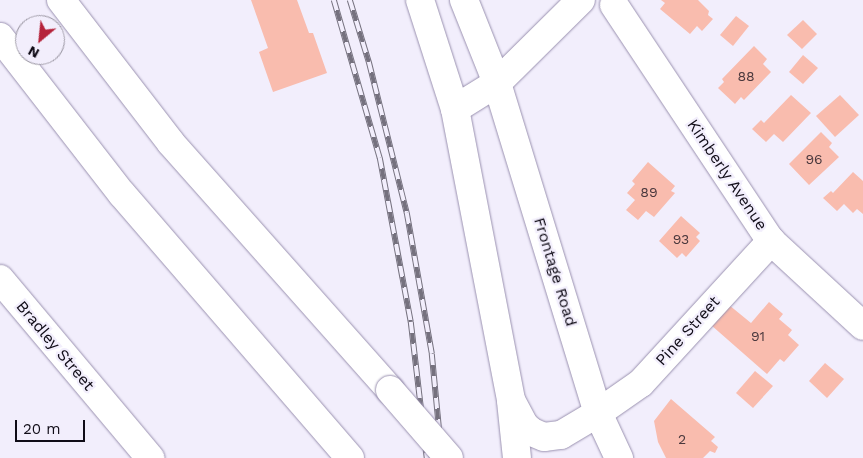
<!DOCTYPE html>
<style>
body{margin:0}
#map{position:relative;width:863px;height:458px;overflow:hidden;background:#f2eefc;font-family:"Work Sans",sans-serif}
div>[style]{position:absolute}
.building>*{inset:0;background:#f9bcae}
.roads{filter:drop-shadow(0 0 1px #9a91b0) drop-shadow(0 0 1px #9a91b0)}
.minor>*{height:28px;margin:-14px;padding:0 14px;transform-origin:14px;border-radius:14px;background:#fff}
.major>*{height:28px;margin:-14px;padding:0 14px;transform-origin:14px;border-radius:14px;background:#fff}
.highway>*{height:28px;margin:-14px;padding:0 14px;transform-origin:14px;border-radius:14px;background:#fff}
.rail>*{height:5.5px;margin-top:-2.75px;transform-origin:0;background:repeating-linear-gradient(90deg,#f2eefc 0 11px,#75717e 0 22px);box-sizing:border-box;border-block:1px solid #75717e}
.bridges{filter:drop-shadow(0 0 1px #9a91b0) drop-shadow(0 0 1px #9a91b0)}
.highway-bridge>*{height:28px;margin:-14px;padding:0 14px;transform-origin:14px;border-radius:14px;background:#fff}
span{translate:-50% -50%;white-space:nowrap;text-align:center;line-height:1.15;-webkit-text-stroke:4.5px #f2eefc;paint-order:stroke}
.number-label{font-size:14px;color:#4a383d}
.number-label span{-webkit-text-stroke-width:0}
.street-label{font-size:16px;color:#100c17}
.north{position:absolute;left:15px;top:15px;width:50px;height:50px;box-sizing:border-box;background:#f2eefc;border:1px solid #9894a0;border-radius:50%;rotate:208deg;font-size:14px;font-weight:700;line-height:20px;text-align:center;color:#100c17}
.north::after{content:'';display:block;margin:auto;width:18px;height:22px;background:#b5223a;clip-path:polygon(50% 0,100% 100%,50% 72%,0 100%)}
.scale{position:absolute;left:15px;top:420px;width:70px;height:22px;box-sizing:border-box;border:2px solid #100c17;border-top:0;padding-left:6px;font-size:15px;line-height:18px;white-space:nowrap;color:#100c17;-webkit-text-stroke:4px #f2eefc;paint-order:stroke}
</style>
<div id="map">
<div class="building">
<div style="clip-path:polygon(251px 0,297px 0,309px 33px,313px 33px,327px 73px,273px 92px,259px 52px,268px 48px)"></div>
<div style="clip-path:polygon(661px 0,698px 0,709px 11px,708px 15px,713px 19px,702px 31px,697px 26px,690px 34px,660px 9px,665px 3px)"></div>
<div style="clip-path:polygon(736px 16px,749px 26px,733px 46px,720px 35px)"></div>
<div style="clip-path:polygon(803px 20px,817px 34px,802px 49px,787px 35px)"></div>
<div style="clip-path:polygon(754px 46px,767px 59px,763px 64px,771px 72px,744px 100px,741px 97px,735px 104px,718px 88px,724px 82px,722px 79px)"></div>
<div style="clip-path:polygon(803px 55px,818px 68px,803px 84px,789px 72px)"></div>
<div style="clip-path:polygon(791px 95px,811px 113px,783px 142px,774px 134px,766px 142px,752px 129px,761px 120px,764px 123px)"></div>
<div style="clip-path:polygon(840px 95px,859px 115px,835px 137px,816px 116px)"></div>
<div style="clip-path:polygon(821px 132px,832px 143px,829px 147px,839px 157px,809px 185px,789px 164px)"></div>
<div style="clip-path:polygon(648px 162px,675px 186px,671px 191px,675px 193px,654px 217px,646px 211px,638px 220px,626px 210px,635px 200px,627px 193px,635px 184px,632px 181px)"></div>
<div style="clip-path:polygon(853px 172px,863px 181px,863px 214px,857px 209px,853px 213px,844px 204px,837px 211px,823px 198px,831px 191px,833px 193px)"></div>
<div style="clip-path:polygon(681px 216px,700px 233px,696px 237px,700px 241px,686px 257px,682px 253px,677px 258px,659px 241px)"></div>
<div style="clip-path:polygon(769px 302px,783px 314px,779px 319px,792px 330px,788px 335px,799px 345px,784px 362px,780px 359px,767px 374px,711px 325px,729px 305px,751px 323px)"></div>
<div style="clip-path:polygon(825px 363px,844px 379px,827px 398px,809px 381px)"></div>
<div style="clip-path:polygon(755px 371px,773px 386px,753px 408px,736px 393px)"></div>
<div style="clip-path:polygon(671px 399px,715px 437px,711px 441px,718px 447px,715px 453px,710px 451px,703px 458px,666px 458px,658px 442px,654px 421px)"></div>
</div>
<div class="roads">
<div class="minor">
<div style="left:614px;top:5px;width:283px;rotate:56.4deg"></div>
<div style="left:771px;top:241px;width:125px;rotate:42.7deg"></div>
<div style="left:0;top:279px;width:234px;rotate:50deg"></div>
<div style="left:598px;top:413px;width:52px;rotate:-34.9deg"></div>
<div style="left:641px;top:383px;width:193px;rotate:-47.5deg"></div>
</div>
<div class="major">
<div style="left:420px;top:0;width:114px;rotate:72.2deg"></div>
<div style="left:455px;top:109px;width:297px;rotate:79.1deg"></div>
<div style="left:511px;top:401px;width:57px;rotate:84deg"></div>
<div style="left:464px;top:0;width:89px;rotate:68.3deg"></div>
<div style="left:497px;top:83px;width:345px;rotate:73deg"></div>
<div style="left:598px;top:413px;width:50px;rotate:65deg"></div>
<div style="left:455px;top:109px;width:49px;rotate:-31.8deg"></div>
<div style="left:497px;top:83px;width:118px;rotate:-44.7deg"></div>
<div style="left:512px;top:402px;width:26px;rotate:62deg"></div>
<div style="left:524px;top:425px;width:11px;rotate:41deg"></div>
<div style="left:532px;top:432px;width:13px;rotate:23deg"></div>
<div style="left:544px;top:437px;width:17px;rotate:-7deg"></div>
<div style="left:561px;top:435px;width:43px;rotate:-30.7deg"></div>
</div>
<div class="highway">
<div style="left:61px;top:0;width:180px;rotate:52.4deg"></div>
<div style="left:171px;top:143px;width:330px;rotate:48.4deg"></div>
<div style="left:0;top:37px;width:199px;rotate:52.2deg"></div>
<div style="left:122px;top:194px;width:349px;rotate:49.2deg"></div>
</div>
</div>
<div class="rail">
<div style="left:334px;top:0;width:165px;rotate:73.8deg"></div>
<div style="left:380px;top:158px;width:167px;rotate:79.3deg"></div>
<div style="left:411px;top:322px;width:137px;rotate:83.3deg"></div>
<div style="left:350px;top:0;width:65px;rotate:73deg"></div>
<div style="left:369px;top:62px;width:156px;rotate:75.9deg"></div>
<div style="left:407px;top:213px;width:143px;rotate:79.9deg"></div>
<div style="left:432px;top:354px;width:104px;rotate:84.5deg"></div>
</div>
<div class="bridges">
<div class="highway-bridge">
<div style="left:390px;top:390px;width:90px;rotate:49.1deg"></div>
</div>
</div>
<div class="number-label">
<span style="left:746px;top:76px">88</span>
<span style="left:814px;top:159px">96</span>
<span style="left:649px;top:192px">89</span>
<span style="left:681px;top:239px">93</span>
<span style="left:758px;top:336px">91</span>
<span style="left:682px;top:439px">2</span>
</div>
<div class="street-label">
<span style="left:727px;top:175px;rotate:56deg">Kimberly Avenue</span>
<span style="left:555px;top:272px;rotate:73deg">Frontage Road</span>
<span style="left:688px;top:331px;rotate:-48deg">Pine Street</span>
<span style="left:55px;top:346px;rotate:50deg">Bradley Street</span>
</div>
<div class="north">N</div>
<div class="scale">20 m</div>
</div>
